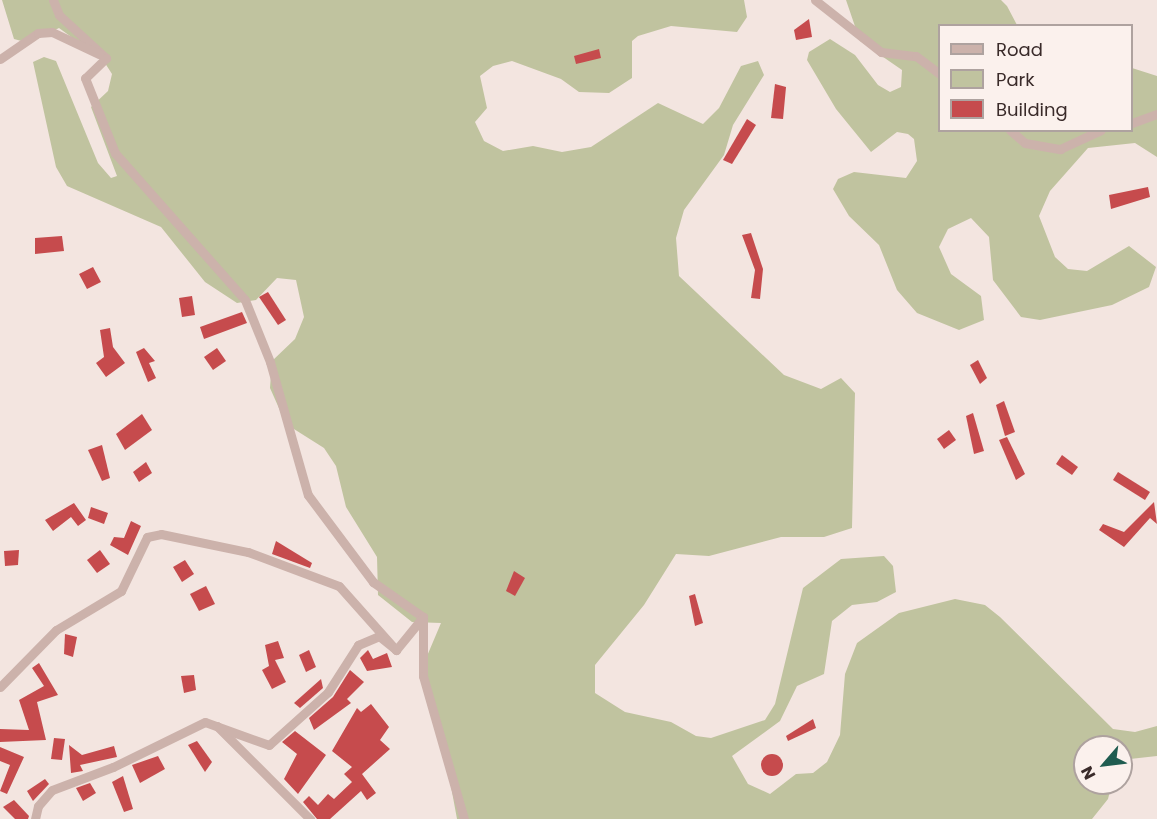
<!DOCTYPE html>
<style>
body{margin:0}
#map{position:relative;width:1157px;height:819px;overflow:hidden;background:#f3e5e0;font-family:Poppins,sans-serif}
div>[style]{position:absolute}
.green>*{inset:0;background:#c0c39f}
.building>*{inset:0;background:#c64b4d}
.round{border-radius:50%}
.minor>*{height:9px;margin:-4.5px;padding:0 4.5px;transform-origin:4.5px;border-radius:4.5px;background:#ccb2ab}
span{translate:-50% -50%;white-space:nowrap;text-align:center;line-height:1.15;-webkit-text-stroke:6px #fbf1ed;paint-order:stroke}
.legend{position:absolute;left:938px;top:24px;width:195px;height:108px;box-sizing:border-box;background:#fbf1ed;border:2px solid #aea29f;margin:0;padding:8px 10px;list-style:none;font-size:18px;color:#3a2b2a}
.legend li{display:flex;align-items:center;gap:12px;height:30px}
.legend b{width:30px;border:2px solid #aea29f}
.north{position:absolute;left:1073px;top:735px;width:60px;height:60px;box-sizing:border-box;background:#fbf1ed;border:2px solid #aea29f;border-radius:50%;rotate:242deg;font-size:16px;font-weight:700;line-height:24px;text-align:center;color:#3a2b2a}
.north::after{content:'';display:block;margin:auto;width:21px;height:27px;background:#1f5c50;clip-path:polygon(50% 0,100% 100%,50% 72%,0 100%)}
</style>
<div id="map">
<div class="green">
<div style="clip-path:polygon(2px 0,744px 0,747px 17px,737px 32px,671px 26px,638px 36px,632px 41px,632px 78px,609px 93px,579px 92px,561px 79px,512px 61px,493px 66px,480px 76px,487px 108px,475px 122px,484px 141px,503px 151px,533px 146px,562px 152px,591px 147px,658px 103px,703px 124px,719px 108px,741px 66px,758px 61px,764px 75px,733px 125px,724px 155px,684px 210px,676px 238px,679px 276px,784px 375px,821px 389px,841px 378px,855px 393px,852px 528px,824px 537px,781px 537px,709px 556px,676px 554px,644px 605px,595px 665px,595px 693px,625px 712px,671px 722px,696px 736px,711px 738px,765px 720px,775px 704px,803px 588px,841px 559px,884px 556px,893px 566px,896px 592px,877px 602px,852px 605px,832px 621px,824px 674px,797px 686px,780px 721px,732px 756px,748px 784px,770px 794px,796px 774px,813px 773px,827px 762px,840px 735px,845px 674px,857px 643px,899px 613px,955px 599px,985px 605px,1000px 617px,1113px 729px,1135px 732px,1157px 726px,1157px 756px,1121px 760px,1121px 747px,1085px 747px,1085px 783px,1112px 783px,1108px 799px,1092px 819px,457px 819px,441px 732px,419px 675px,441px 623px,412px 622px,378px 595px,377px 557px,346px 507px,336px 466px,324px 448px,286px 424px,270px 388px,272px 361px,295px 339px,304px 317px,296px 280px,277px 278px,256px 300px,237px 303px,205px 282px,161px 227px,67px 186px,56px 167px,33px 62px,44px 57px,56px 61px,98px 163px,111px 178px,117px 176px,91px 107px,108px 91px,112px 74px,103px 60px,59px 28px,29px 43px,14px 39px)"></div>
<div style="clip-path:polygon(846px 0,1001px 0,1007px 6px,1017px 25px,940px 26px,940px 130px,1132px 130px,1132px 68px,1157px 76px,1157px 157px,1135px 143px,1088px 148px,1050px 191px,1039px 216px,1055px 257px,1068px 269px,1087px 271px,1129px 246px,1156px 267px,1149px 287px,1112px 305px,1040px 320px,1021px 317px,993px 280px,989px 237px,971px 218px,948px 229px,939px 247px,951px 274px,981px 296px,984px 320px,959px 330px,917px 313px,897px 290px,879px 245px,849px 216px,833px 189px,838px 179px,854px 172px,906px 178px,917px 161px,914px 139px,908px 134px,897px 132px,871px 152px,836px 109px,807px 60px,809px 52px,830px 39px,855px 55px,878px 85px,890px 92px,901px 87px,902px 70px,860px 41px)"></div>
</div>
<div class="building">
<div style="clip-path:polygon(809px 19px,812px 37px,796px 40px,794px 30px)"></div>
<div style="clip-path:polygon(599px 49px,601px 58px,576px 64px,574px 56px)"></div>
<div style="clip-path:polygon(775px 84px,786px 87px,783px 119px,771px 118px)"></div>
<div style="clip-path:polygon(747px 119px,756px 125px,732px 164px,723px 160px)"></div>
<div style="clip-path:polygon(1148px 187px,1150px 197px,1111px 209px,1109px 195px)"></div>
<div style="clip-path:polygon(751px 233px,763px 269px,760px 299px,751px 298px,755px 270px,742px 235px)"></div>
<div style="clip-path:polygon(62px 236px,64px 251px,35px 254px,35px 238px)"></div>
<div style="clip-path:polygon(93px 267px,101px 282px,87px 289px,79px 274px)"></div>
<div style="clip-path:polygon(268px 292px,286px 320px,278px 325px,259px 297px)"></div>
<div style="clip-path:polygon(192px 296px,195px 315px,182px 317px,179px 298px)"></div>
<div style="clip-path:polygon(242px 312px,247px 323px,204px 339px,200px 327px)"></div>
<div style="clip-path:polygon(110px 328px,113px 347px,125px 363px,106px 377px,96px 363px,104px 357px,100px 330px)"></div>
<div style="clip-path:polygon(144px 348px,155px 361px,149px 363px,156px 378px,148px 382px,136px 352px)"></div>
<div style="clip-path:polygon(217px 348px,226px 361px,213px 370px,204px 357px)"></div>
<div style="clip-path:polygon(978px 360px,987px 378px,980px 384px,970px 365px)"></div>
<div style="clip-path:polygon(1004px 401px,1015px 432px,1005px 436px,996px 405px)"></div>
<div style="clip-path:polygon(973px 413px,984px 451px,974px 454px,966px 416px)"></div>
<div style="clip-path:polygon(142px 414px,152px 430px,125px 450px,116px 434px)"></div>
<div style="clip-path:polygon(949px 430px,956px 440px,944px 449px,937px 439px)"></div>
<div style="clip-path:polygon(1007px 437px,1025px 474px,1016px 480px,999px 440px)"></div>
<div style="clip-path:polygon(102px 445px,110px 478px,102px 481px,88px 450px)"></div>
<div style="clip-path:polygon(1062px 455px,1078px 467px,1072px 475px,1056px 464px)"></div>
<div style="clip-path:polygon(146px 462px,152px 473px,139px 482px,133px 472px)"></div>
<div style="clip-path:polygon(1118px 472px,1150px 492px,1145px 500px,1113px 480px)"></div>
<div style="clip-path:polygon(1154px 502px,1157px 524px,1150px 518px,1124px 547px,1099px 530px,1103px 524px,1124px 532px)"></div>
<div style="clip-path:polygon(74px 503px,86px 520px,78px 526px,71px 517px,53px 531px,45px 520px)"></div>
<div style="clip-path:polygon(91px 507px,108px 513px,104px 524px,88px 518px)"></div>
<div style="clip-path:polygon(131px 521px,141px 526px,128px 555px,110px 545px,114px 537px,124px 538px)"></div>
<div style="clip-path:polygon(276px 541px,312px 563px,310px 568px,272px 554px)"></div>
<div style="clip-path:polygon(19px 550px,18px 565px,5px 566px,4px 551px)"></div>
<div style="clip-path:polygon(100px 550px,110px 564px,97px 573px,87px 560px)"></div>
<div style="clip-path:polygon(185px 560px,194px 574px,182px 582px,173px 567px)"></div>
<div style="clip-path:polygon(514px 571px,525px 578px,515px 596px,506px 591px)"></div>
<div style="clip-path:polygon(206px 586px,215px 604px,199px 611px,190px 594px)"></div>
<div style="clip-path:polygon(695px 594px,703px 623px,695px 626px,689px 596px)"></div>
<div style="clip-path:polygon(65px 634px,77px 637px,73px 657px,64px 654px)"></div>
<div style="clip-path:polygon(278px 641px,284px 658px,275px 660px,286px 682px,272px 689px,262px 670px,269px 666px,265px 645px)"></div>
<div style="clip-path:polygon(309px 650px,316px 667px,306px 672px,299px 655px)"></div>
<div style="clip-path:polygon(368px 650px,373px 659px,387px 653px,392px 667px,367px 671px,360px 658px)"></div>
<div style="clip-path:polygon(39px 663px,58px 695px,37px 702px,46px 740px,0 742px,0 729px,29px 730px,19px 700px,44px 686px,32px 668px)"></div>
<div style="clip-path:polygon(350px 670px,364px 682px,347px 699px,351px 703px,314px 730px,309px 718px,333px 697px)"></div>
<div style="clip-path:polygon(194px 675px,196px 690px,184px 693px,181px 676px)"></div>
<div style="clip-path:polygon(321px 679px,323px 688px,300px 708px,294px 703px)"></div>
<div style="clip-path:polygon(371px 704px,389px 727px,380px 740px,390px 749px,362px 774px,376px 793px,367px 800px,361px 791px,330px 819px,317px 819px,303px 802px,309px 796px,318px 805px,328px 794px,334px 799px,352px 782px,344px 774px,352px 767px,332px 751px,357px 708px,361px 712px)"></div>
<div style="clip-path:polygon(813px 719px,816px 728px,788px 741px,786px 736px)"></div>
<div style="clip-path:polygon(295px 731px,326px 755px,298px 794px,284px 779px,297px 754px,282px 742px)"></div>
<div style="clip-path:polygon(54px 738px,65px 739px,62px 760px,51px 759px)"></div>
<div style="clip-path:polygon(197px 741px,212px 762px,205px 772px,188px 745px)"></div>
<div style="clip-path:polygon(69px 745px,82px 755px,114px 746px,117px 757px,80px 765px,83px 771px,71px 773px)"></div>
<div style="clip-path:polygon(0 747px,24px 757px,7px 794px,0 791px,10px 765px,0 761px)"></div>
<div class="round" style="left:761px;top:754px;width:22px;height:22px"></div>
<div style="clip-path:polygon(158px 756px,165px 769px,140px 783px,132px 765px)"></div>
<div style="clip-path:polygon(123px 776px,133px 809px,124px 812px,112px 782px)"></div>
<div style="clip-path:polygon(45px 779px,49px 784px,33px 801px,27px 791px)"></div>
<div style="clip-path:polygon(90px 783px,96px 793px,83px 801px,76px 788px)"></div>
<div style="clip-path:polygon(14px 800px,29px 816px,28px 819px,15px 819px,3px 807px)"></div>
</div>
<div class="minor">
<div style="left:53px;top:0;width:16px;rotate:68deg"></div>
<div style="left:59px;top:15px;width:64px;rotate:42.5deg"></div>
<div style="left:106px;top:58px;width:29px;rotate:136deg"></div>
<div style="left:85px;top:78px;width:81px;rotate:68.2deg"></div>
<div style="left:115px;top:153px;width:196px;rotate:48.5deg"></div>
<div style="left:245px;top:300px;width:67px;rotate:68deg"></div>
<div style="left:270px;top:362px;width:138px;rotate:74.1deg"></div>
<div style="left:308px;top:495px;width:109px;rotate:53.2deg"></div>
<div style="left:373px;top:582px;width:61px;rotate:35deg"></div>
<div style="left:815px;top:0;width:84px;rotate:38.2deg"></div>
<div style="left:881px;top:52px;width:35px;rotate:7deg"></div>
<div style="left:916px;top:56px;width:30px;rotate:37deg"></div>
<div style="left:0;top:59px;width:46px;rotate:-34.4deg"></div>
<div style="left:38px;top:33px;width:14px;rotate:-4deg"></div>
<div style="left:52px;top:32px;width:52px;rotate:25.1deg"></div>
<div style="left:1132px;top:123px;width:27px;rotate:-20deg"></div>
<div style="left:1010px;top:130px;width:20px;rotate:41deg"></div>
<div style="left:1025px;top:143px;width:36px;rotate:10deg"></div>
<div style="left:1060px;top:149px;width:45px;rotate:-24.9deg"></div>
<div style="left:423px;top:617px;width:59px;rotate:90deg"></div>
<div style="left:423px;top:676px;width:149px;rotate:74deg"></div>
<div style="left:0;top:687px;width:80px;rotate:-45.5deg"></div>
<div style="left:56px;top:630px;width:76px;rotate:-31deg"></div>
<div style="left:121px;top:591px;width:60px;rotate:-64.3deg"></div>
<div style="left:147px;top:537px;width:14px;rotate:-12deg"></div>
<div style="left:161px;top:534px;width:89px;rotate:11.7deg"></div>
<div style="left:248px;top:552px;width:97px;rotate:20.5deg"></div>
<div style="left:339px;top:586px;width:86px;rotate:48.3deg"></div>
<div style="left:217px;top:726px;width:132px;rotate:45deg"></div>
<div style="left:35px;top:819px;width:13px;rotate:-77deg"></div>
<div style="left:38px;top:806px;width:21px;rotate:-49deg"></div>
<div style="left:52px;top:790px;width:65px;rotate:-20.7deg"></div>
<div style="left:113px;top:767px;width:102px;rotate:-26.1deg"></div>
<div style="left:205px;top:722px;width:68px;rotate:19.8deg"></div>
<div style="left:269px;top:745px;width:79px;rotate:-41.9deg"></div>
<div style="left:328px;top:692px;width:56px;rotate:-57.4deg"></div>
<div style="left:358px;top:645px;width:23px;rotate:-23deg"></div>
<div style="left:379px;top:636px;width:22px;rotate:39deg"></div>
<div style="left:396px;top:650px;width:43px;rotate:-50.7deg"></div>
</div>
<ul class="legend">
<li><b style="height:8px;background:#ccb2ab"></b>Road</li>
<li><b style="height:16px;background:#c0c39f"></b>Park</li>
<li><b style="height:16px;background:#c64b4d"></b>Building</li>
</ul>
<div class="north">N</div>
</div>
